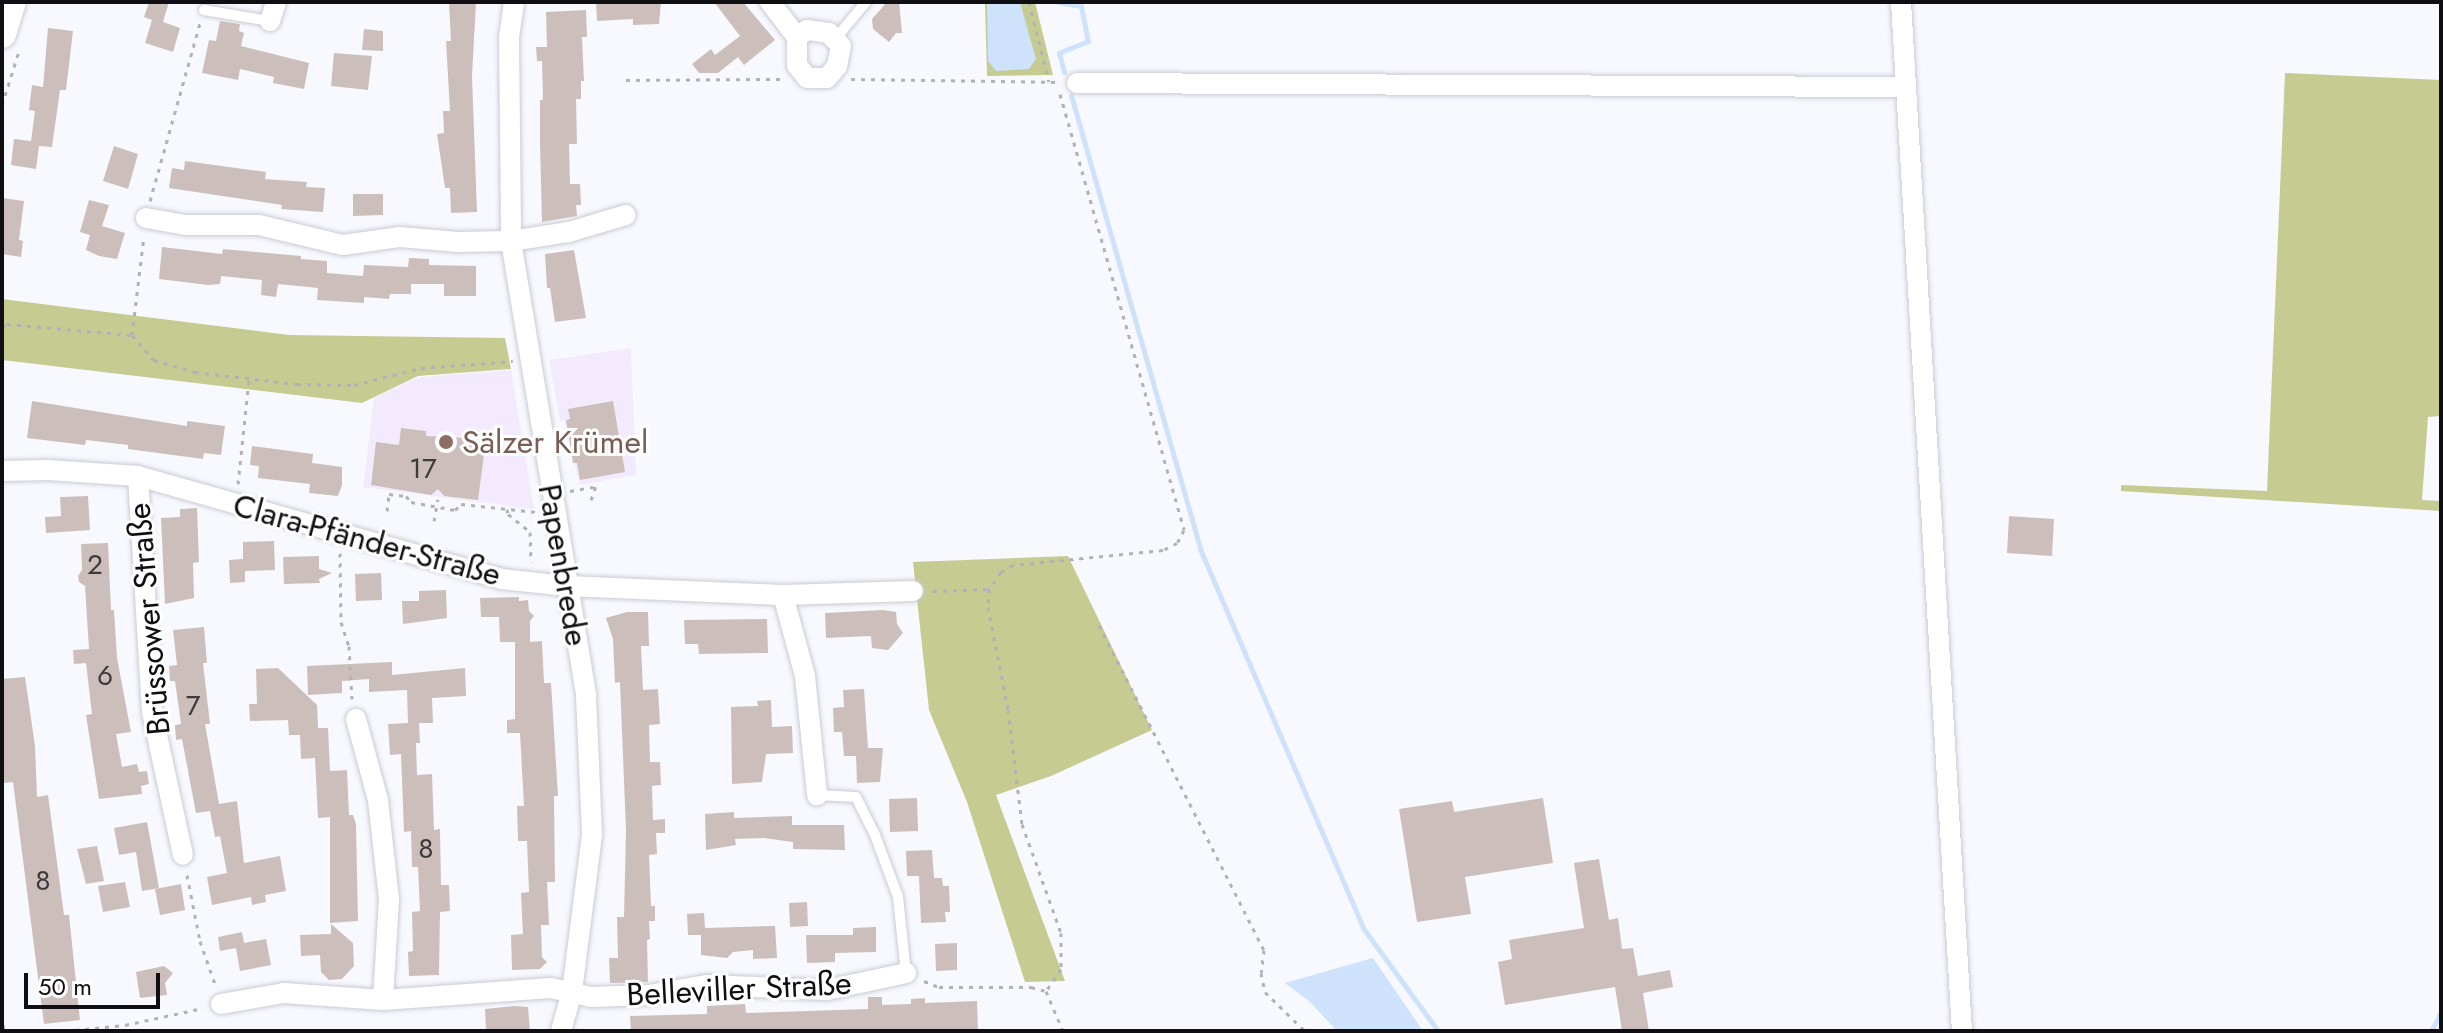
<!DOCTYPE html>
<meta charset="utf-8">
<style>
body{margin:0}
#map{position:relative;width:2443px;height:1033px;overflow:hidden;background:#f8f9fe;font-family:Jost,sans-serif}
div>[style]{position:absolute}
.education>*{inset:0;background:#f3ebfd}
.green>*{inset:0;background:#c6cb92}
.water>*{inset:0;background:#cee2fc}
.stream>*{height:5px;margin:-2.5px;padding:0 2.5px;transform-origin:2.5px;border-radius:2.5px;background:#cee2fc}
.building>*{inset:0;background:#ccbfbb}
.path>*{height:3px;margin-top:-1.5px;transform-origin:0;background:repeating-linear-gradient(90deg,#b1b1b6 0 4px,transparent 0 10px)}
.roads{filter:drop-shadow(0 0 2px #c9cbd6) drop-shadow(0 0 2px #c9cbd6)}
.lane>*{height:10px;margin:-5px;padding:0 5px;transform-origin:5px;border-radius:5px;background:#fff}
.street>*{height:20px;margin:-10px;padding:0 10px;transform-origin:10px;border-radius:10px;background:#fff}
.secondary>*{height:28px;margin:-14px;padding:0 14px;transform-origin:14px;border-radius:14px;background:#fff}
.dots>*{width:22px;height:22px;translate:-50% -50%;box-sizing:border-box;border:4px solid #fff;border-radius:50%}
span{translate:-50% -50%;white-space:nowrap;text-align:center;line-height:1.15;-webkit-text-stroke:6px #fff;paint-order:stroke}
.number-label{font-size:28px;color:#3e3b3d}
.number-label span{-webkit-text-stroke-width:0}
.education-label{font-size:32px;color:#785e54}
.left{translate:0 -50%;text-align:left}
.street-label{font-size:32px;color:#0f0f13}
.frame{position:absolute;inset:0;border:4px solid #0f0f13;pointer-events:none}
.scale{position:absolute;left:24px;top:973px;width:136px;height:36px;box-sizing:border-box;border:4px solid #0f0f13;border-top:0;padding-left:10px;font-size:24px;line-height:28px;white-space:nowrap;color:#0f0f13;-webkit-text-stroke:6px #fff;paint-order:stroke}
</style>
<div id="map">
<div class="education">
<div style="clip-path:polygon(631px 348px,636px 475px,580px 485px,564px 421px,560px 421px,549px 360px)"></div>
<div style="clip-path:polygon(511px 370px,534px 509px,363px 487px,374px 398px,419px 377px)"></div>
</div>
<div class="green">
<div style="clip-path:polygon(985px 2px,1035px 2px,1053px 75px,987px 76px)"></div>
<div style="clip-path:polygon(2285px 73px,2441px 80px,2441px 416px,2428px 417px,2422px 500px,2441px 501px,2441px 511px,2121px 491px,2121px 485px,2267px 491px)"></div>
<div style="clip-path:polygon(2px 299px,289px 335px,505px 338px,511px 369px,418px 376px,362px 403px,2px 360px)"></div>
<div style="clip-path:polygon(1068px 556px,1152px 730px,1051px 776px,996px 795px,1065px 981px,1025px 982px,967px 802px,929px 710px,913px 562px)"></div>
</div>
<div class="water">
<div style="clip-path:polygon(987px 2px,1020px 2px,1036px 59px,1029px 69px,996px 71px,988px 61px)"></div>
<div style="clip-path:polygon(1373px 958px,1423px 1031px,1337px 1031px,1309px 1001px,1285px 983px)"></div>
</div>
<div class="stream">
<div style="left:1058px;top:2px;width:23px;rotate:10deg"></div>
<div style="left:1081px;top:6px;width:36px;rotate:79deg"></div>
<div style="left:1088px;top:41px;width:31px;rotate:158deg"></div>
<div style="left:1059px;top:53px;width:20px;rotate:75deg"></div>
<div style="left:1071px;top:95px;width:472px;rotate:74.1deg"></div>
<div style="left:1200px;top:549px;width:413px;rotate:66.7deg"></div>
<div style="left:1363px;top:928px;width:127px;rotate:53.9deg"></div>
<div style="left:2431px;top:1031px;width:21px;rotate:-62deg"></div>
</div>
<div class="building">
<div style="clip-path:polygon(149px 2px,169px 2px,163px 22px,180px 28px,173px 52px,145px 43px,152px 20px,144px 17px)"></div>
<div style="clip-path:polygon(596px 2px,661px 2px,659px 24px,633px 25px,633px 19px,597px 21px)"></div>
<div style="clip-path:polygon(714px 2px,743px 2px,775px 40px,744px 65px,738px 57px,718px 73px,699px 73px,692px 64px,711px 49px,715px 55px,740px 36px)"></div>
<div style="clip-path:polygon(887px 2px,899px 2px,902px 33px,896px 33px,889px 42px,873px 29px,872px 19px)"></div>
<div style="clip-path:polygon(476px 3px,472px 76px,477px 212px,451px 213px,450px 188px,445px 188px,437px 134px,444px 133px,443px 111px,450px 111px,446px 41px,451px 41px,449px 4px)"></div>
<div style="clip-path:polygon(586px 10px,587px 37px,582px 37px,584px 81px,581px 81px,581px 99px,576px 99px,577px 144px,569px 144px,570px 184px,580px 184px,581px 205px,576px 205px,577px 216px,542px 222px,540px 144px,540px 100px,543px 100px,542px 61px,537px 61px,536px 47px,547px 47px,546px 12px)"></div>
<div style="clip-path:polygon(220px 21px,240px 24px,239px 31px,244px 33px,241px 46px,309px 63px,304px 89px,273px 83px,274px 77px,240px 69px,238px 80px,202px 73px,209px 40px,216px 41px)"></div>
<div style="clip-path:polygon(48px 28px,73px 31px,66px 90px,60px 90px,52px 147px,39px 146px,36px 169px,11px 165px,14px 139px,31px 141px,35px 111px,29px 110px,32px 85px,43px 87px)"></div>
<div style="clip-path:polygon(364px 29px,383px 31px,383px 51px,362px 50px)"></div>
<div style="clip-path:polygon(334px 53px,372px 56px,368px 90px,331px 86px)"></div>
<div style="clip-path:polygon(114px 146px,138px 154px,128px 189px,103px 181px)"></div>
<div style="clip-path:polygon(185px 161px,266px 172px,265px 179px,307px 182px,306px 187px,325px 188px,323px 212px,281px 209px,282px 205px,169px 188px,172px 168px,184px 170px)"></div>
<div style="clip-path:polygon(353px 194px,383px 194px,383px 215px,353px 216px)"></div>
<div style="clip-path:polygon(2px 198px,24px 201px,19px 240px,23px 241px,21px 257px,2px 254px)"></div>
<div style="clip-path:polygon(89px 200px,109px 205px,102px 226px,125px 233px,117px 259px,99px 256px,86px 250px,90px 235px,80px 232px)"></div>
<div style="clip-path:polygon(162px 247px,222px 254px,223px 249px,301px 256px,301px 259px,327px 261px,327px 273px,363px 276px,364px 265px,408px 267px,409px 258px,429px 259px,429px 265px,476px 266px,476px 296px,444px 296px,444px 284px,411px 284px,411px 294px,390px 294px,389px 299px,364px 297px,364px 303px,317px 300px,318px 288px,278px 284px,276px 297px,261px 295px,262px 280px,221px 276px,220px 284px,208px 285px,159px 279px)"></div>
<div style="clip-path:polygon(574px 250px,586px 318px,555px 322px,550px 288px,547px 288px,545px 254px)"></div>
<div style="clip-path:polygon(32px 401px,187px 426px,187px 421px,225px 426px,221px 455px,204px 453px,203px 459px,128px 449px,128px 445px,86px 440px,85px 445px,27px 438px)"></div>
<div style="clip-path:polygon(613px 401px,625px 472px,580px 480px,577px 463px,573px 463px,566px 420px,570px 419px,568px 409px)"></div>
<div style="clip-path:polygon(401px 428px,426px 431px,426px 436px,486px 439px,478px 500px,444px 496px,438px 489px,431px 495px,371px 485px,376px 442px,399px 445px)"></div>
<div style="clip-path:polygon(252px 446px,313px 454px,312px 463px,342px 467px,342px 485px,338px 496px,309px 493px,310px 484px,258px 478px,259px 466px,250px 465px)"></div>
<div style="clip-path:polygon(88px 496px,90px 530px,46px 533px,45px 517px,61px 516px,60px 497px)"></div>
<div style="clip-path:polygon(197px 508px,199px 562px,193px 563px,194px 598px,165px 604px,161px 518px,180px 517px,180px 509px)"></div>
<div style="clip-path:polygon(2009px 516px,2054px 519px,2052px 556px,2007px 553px)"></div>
<div style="clip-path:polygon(274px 541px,275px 570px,245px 571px,245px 582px,230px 583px,229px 560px,243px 559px,243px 542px)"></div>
<div style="clip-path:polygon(108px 543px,111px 610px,114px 610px,117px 658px,131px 732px,116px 734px,122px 767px,137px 764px,139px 772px,147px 771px,149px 784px,141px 786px,142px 794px,99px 799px,86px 715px,92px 714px,86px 663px,74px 664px,73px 650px,89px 649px,85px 586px,79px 582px,78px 576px,82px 570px,81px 544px)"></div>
<div style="clip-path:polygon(319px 556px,319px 569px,332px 573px,319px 579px,320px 583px,284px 584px,283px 557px)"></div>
<div style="clip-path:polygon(381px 573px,382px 600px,356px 601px,355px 574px)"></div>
<div style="clip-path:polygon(446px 590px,447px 618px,403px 624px,402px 601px,419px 601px,419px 591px)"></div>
<div style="clip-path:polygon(519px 597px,519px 601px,528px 600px,529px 611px,534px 616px,530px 621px,530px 642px,542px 641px,544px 683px,551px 683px,558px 796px,554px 796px,555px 882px,547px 882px,549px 925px,541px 925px,542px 957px,547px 962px,540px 969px,512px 970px,511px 935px,523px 934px,521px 893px,529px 892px,527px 841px,518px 841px,517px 806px,524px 806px,520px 733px,507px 733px,507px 720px,515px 719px,515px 642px,500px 642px,499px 617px,481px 617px,480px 598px)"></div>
<div style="clip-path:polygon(883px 610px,896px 612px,897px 624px,903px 633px,888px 650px,872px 648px,871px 636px,826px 638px,825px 613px)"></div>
<div style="clip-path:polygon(627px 612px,648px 612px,649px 646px,641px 646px,643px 690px,658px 689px,660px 724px,649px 725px,650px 762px,660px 762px,661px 785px,652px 786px,653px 820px,665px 819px,665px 833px,656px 833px,657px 854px,649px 855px,651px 906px,655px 906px,655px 921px,649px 921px,650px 939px,647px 940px,648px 982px,610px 983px,609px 958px,618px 958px,617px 917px,624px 917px,626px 830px,620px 682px,615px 683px,613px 639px,606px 618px)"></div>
<div style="clip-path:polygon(767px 619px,768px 653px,699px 654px,698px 644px,685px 644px,684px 620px)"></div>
<div style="clip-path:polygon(204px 627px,207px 663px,203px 663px,210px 724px,205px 724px,219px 804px,237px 801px,244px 863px,280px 856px,286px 891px,265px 895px,266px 902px,252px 905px,251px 897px,212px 905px,207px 877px,227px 873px,220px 836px,215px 837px,210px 811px,196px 813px,182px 739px,176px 740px,175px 725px,181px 724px,175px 681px,170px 681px,169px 666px,177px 665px,173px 630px)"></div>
<div style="clip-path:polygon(392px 662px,392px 675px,465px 668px,466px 696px,432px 698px,433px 723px,419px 723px,420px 743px,416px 743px,417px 775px,432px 774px,434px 830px,440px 829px,441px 885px,449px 885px,450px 911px,440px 912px,439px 975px,409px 976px,408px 952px,413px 951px,412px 912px,420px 911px,418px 867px,412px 867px,411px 831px,404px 832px,401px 754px,390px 755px,388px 724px,408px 723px,407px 690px,369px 692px,369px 679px,342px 681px,342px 693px,308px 695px,307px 666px)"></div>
<div style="clip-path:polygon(278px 668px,317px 705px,318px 728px,328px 728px,330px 771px,347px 770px,349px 815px,353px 815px,356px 824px,358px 921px,330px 923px,330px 817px,318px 818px,315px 758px,301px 759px,300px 735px,289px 735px,288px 720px,250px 721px,249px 704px,257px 704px,256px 669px)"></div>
<div style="clip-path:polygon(25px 677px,35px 746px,37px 797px,48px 795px,64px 915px,69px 915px,80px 1020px,44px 1024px,13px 782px,4px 783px,2px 679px)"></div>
<div style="clip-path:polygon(864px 689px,868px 748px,883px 748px,880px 782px,857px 783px,856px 756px,844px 756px,842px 732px,834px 732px,833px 708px,844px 707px,843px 690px)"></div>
<div style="clip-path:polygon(771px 700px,772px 727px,792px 726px,793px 753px,766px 754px,762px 782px,732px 784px,731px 707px,758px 706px,757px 701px)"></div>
<div style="clip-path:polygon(917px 798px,918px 831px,890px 832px,889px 799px)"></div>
<div style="clip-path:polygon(1543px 798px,1553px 863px,1465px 877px,1471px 914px,1417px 922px,1399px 809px,1452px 801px,1454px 812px)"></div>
<div style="clip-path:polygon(734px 812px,734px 818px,792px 816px,792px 825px,844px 825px,845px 850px,793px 849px,793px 842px,764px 838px,735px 839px,736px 845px,706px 850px,705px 814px)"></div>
<div style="clip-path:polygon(147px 822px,159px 888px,142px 891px,136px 852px,119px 855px,114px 828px)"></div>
<div style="clip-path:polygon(97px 846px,104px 881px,86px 884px,77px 849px)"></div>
<div style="clip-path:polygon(932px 850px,934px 878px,942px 878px,943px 886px,949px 886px,950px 912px,945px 912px,946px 922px,921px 923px,919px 876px,907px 876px,906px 851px)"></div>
<div style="clip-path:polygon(1599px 859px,1609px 920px,1618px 918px,1622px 949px,1633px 948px,1638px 976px,1670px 970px,1673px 987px,1643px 993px,1649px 1031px,1622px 1031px,1615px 987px,1505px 1005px,1498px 962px,1512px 959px,1509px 940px,1584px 928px,1574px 863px)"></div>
<div style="clip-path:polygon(125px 882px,130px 907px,103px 912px,98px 886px)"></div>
<div style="clip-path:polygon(181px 884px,185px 910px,160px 915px,155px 889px)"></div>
<div style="clip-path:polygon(807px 902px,808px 926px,790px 927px,789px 903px)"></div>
<div style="clip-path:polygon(704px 913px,705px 928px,775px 926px,777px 958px,753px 959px,753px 950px,733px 952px,727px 958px,701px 955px,701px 935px,688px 935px,687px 914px)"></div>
<div style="clip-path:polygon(331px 924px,353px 943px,354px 966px,342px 979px,329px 980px,321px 972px,320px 955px,301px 956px,300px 935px,331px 934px)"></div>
<div style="clip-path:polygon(876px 927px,876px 952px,835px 953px,835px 962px,807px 963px,806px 935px,853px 935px,853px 928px)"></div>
<div style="clip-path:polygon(242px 932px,244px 943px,266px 939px,271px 965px,240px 971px,236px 948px,220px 951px,218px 937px)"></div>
<div style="clip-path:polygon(957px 943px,957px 970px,936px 971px,935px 944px)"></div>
<div style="clip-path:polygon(164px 966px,173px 973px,165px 983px,167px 995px,140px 998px,136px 972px)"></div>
<div style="clip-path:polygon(868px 997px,882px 997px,882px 1005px,911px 1004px,911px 999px,925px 998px,925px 1003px,977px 1001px,978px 1029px,631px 1031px,630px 1016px,707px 1014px,707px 1006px,745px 1004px,746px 1013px,868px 1009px)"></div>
<div style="clip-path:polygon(515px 1006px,528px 1007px,530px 1031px,486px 1031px,485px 1009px)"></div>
</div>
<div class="path">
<div style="left:1029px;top:2px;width:82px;rotate:76deg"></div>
<div style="left:851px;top:79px;width:208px;rotate:0.8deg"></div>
<div style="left:626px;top:80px;width:156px;rotate:-0.4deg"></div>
<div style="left:1060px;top:94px;width:453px;rotate:74.1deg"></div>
<div style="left:1184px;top:530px;width:15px;rotate:118deg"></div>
<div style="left:1177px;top:543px;width:16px;rotate:153deg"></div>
<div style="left:1163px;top:550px;width:151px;rotate:174.3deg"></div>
<div style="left:1013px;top:565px;width:14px;rotate:150deg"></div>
<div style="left:1001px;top:572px;width:21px;rotate:125deg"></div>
<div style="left:989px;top:589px;width:18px;rotate:93deg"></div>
<div style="left:988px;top:607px;width:105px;rotate:79deg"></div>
<div style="left:1008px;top:710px;width:115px;rotate:83deg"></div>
<div style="left:1022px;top:824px;width:116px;rotate:70.3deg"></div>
<div style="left:1061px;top:933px;width:36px;rotate:90deg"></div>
<div style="left:1061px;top:969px;width:27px;rotate:124deg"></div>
<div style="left:1046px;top:991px;width:43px;rotate:67deg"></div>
<div style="left:2px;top:105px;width:57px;rotate:-72.5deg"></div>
<div style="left:150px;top:201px;width:185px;rotate:-74.3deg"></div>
<div style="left:2px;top:327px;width:6px;rotate:-31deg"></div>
<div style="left:7px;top:324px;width:125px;rotate:5deg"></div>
<div style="left:132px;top:335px;width:33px;rotate:49deg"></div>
<div style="left:154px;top:360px;width:43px;rotate:16.3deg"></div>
<div style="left:195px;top:372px;width:103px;rotate:6.7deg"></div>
<div style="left:297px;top:384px;width:57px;rotate:1deg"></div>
<div style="left:354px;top:385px;width:69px;rotate:-14.2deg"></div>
<div style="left:421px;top:368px;width:92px;rotate:-4.4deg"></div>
<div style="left:132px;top:335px;width:100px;rotate:-83.1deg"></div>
<div style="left:238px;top:484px;width:105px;rotate:-84deg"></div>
<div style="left:570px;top:491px;width:28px;rotate:-10deg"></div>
<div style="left:591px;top:500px;width:18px;rotate:-71deg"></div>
<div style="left:507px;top:509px;width:5px;rotate:79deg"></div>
<div style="left:508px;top:514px;width:28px;rotate:39deg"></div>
<div style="left:530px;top:532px;width:30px;rotate:88deg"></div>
<div style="left:387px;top:511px;width:17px;rotate:-83deg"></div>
<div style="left:389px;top:494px;width:17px;rotate:7deg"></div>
<div style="left:406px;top:496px;width:8px;rotate:50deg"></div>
<div style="left:411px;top:502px;width:45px;rotate:10.3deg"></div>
<div style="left:455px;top:510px;width:8px;rotate:-45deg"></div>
<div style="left:461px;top:504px;width:76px;rotate:6deg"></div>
<div style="left:434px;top:521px;width:22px;rotate:-80deg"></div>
<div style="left:340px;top:553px;width:69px;rotate:89.2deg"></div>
<div style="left:341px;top:622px;width:25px;rotate:72deg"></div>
<div style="left:349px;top:646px;width:53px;rotate:86.8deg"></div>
<div style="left:933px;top:591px;width:56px;rotate:-2deg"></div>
<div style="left:1099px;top:625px;width:364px;rotate:63.1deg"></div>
<div style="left:1264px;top:950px;width:23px;rotate:97deg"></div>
<div style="left:1261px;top:973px;width:19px;rotate:78deg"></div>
<div style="left:1265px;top:992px;width:56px;rotate:44.3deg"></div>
<div style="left:187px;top:875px;width:67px;rotate:78.9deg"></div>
<div style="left:200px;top:941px;width:49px;rotate:70.8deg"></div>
<div style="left:924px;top:981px;width:16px;rotate:22deg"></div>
<div style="left:939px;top:987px;width:92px"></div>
<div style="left:1031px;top:987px;width:16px;rotate:15deg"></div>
<div style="left:2px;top:1015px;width:16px;rotate:83deg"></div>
<div style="left:65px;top:1031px;width:60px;rotate:-5.7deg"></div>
<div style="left:125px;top:1025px;width:80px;rotate:-12.3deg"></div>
</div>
<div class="roads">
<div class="lane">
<div style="left:204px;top:10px;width:67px;rotate:9.5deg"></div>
<div style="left:835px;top:39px;width:48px;rotate:-50deg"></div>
<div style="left:817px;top:795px;width:39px;rotate:3deg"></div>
<div style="left:856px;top:797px;width:42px;rotate:63.4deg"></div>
<div style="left:875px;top:835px;width:66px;rotate:69.6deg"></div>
<div style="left:898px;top:897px;width:76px;rotate:84deg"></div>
</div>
<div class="street">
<div style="left:514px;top:2px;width:35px;rotate:98deg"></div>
<div style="left:509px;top:37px;width:204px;rotate:89.4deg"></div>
<div style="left:511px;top:241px;width:461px;rotate:80.6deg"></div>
<div style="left:586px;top:696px;width:139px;rotate:87.5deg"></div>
<div style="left:592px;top:835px;width:158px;rotate:97.3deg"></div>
<div style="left:572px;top:992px;width:41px;rotate:105.8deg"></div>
<div style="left:770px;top:2px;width:44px;rotate:52.4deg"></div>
<div style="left:797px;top:37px;width:28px;rotate:90deg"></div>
<div style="left:797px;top:65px;width:16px;rotate:52deg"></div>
<div style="left:807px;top:78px;width:20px"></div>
<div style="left:827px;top:78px;width:16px;rotate:-50deg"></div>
<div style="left:837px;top:66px;width:20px;rotate:-79deg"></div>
<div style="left:841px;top:46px;width:18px;rotate:-133deg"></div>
<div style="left:829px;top:33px;width:22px;rotate:-172deg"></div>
<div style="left:807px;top:30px;width:12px;rotate:145deg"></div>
<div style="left:1901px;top:2px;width:1031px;rotate:86.61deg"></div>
<div style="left:270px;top:21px;width:20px;rotate:-72deg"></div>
<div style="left:1077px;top:83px;width:829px;rotate:0.28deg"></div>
<div style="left:146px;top:218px;width:39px;rotate:10deg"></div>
<div style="left:184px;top:225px;width:75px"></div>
<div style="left:259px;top:225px;width:86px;rotate:13.4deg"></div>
<div style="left:343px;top:245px;width:58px;rotate:-8deg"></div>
<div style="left:400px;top:237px;width:58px;rotate:4.9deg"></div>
<div style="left:458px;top:242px;width:53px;rotate:-1.1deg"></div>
<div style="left:511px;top:241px;width:59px;rotate:-8.8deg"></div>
<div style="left:569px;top:232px;width:59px;rotate:-16.6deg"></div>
<div style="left:2px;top:471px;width:46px;rotate:-1.2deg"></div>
<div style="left:48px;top:470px;width:90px;rotate:3.8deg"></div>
<div style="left:138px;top:476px;width:377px;rotate:15.8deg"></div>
<div style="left:501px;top:579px;width:65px;rotate:6.1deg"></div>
<div style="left:566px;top:586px;width:217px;rotate:2.4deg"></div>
<div style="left:783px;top:595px;width:130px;rotate:-1.8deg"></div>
<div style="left:138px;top:476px;width:236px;rotate:86.6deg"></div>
<div style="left:152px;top:712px;width:146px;rotate:77.8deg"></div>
<div style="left:783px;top:595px;width:84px;rotate:74.8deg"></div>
<div style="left:805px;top:676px;width:120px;rotate:84.2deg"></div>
<div style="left:356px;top:719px;width:84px;rotate:74.8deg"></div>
<div style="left:378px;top:800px;width:100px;rotate:83.7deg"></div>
<div style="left:389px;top:899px;width:101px;rotate:93.4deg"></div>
<div style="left:221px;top:1004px;width:64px;rotate:-9.9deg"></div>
<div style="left:284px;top:993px;width:99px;rotate:4deg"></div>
<div style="left:383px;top:1000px;width:168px;rotate:-4.1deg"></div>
<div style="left:551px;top:988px;width:41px;rotate:12.7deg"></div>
<div style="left:591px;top:997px;width:58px;rotate:-2deg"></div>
<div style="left:649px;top:995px;width:59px;rotate:-9.8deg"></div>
<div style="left:707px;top:985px;width:120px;rotate:2.4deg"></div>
<div style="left:827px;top:990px;width:81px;rotate:-12.1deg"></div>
</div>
<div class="secondary">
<div style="left:2px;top:34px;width:34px;rotate:-73deg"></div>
</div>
</div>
<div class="dots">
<div style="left:446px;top:442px;background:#8d6e63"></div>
</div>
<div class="number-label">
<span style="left:423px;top:469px">17</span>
<span style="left:95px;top:565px">2</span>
<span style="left:105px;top:676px">6</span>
<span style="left:193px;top:706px">7</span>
<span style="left:426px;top:849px">8</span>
<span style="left:43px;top:881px">8</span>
</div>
<div class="education-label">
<span class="left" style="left:462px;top:442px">Sälzer Krümel</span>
</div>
<div class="street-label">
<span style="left:367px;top:540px;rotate:15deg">Clara-Pfänder-Straße</span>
<span style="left:563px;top:565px;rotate:80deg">Papenbrede</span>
<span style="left:149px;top:619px;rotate:-95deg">Brüssower Straße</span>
<span style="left:739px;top:989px;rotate:-3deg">Belleviller Straße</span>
</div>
<div class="frame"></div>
<div class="scale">50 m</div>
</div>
